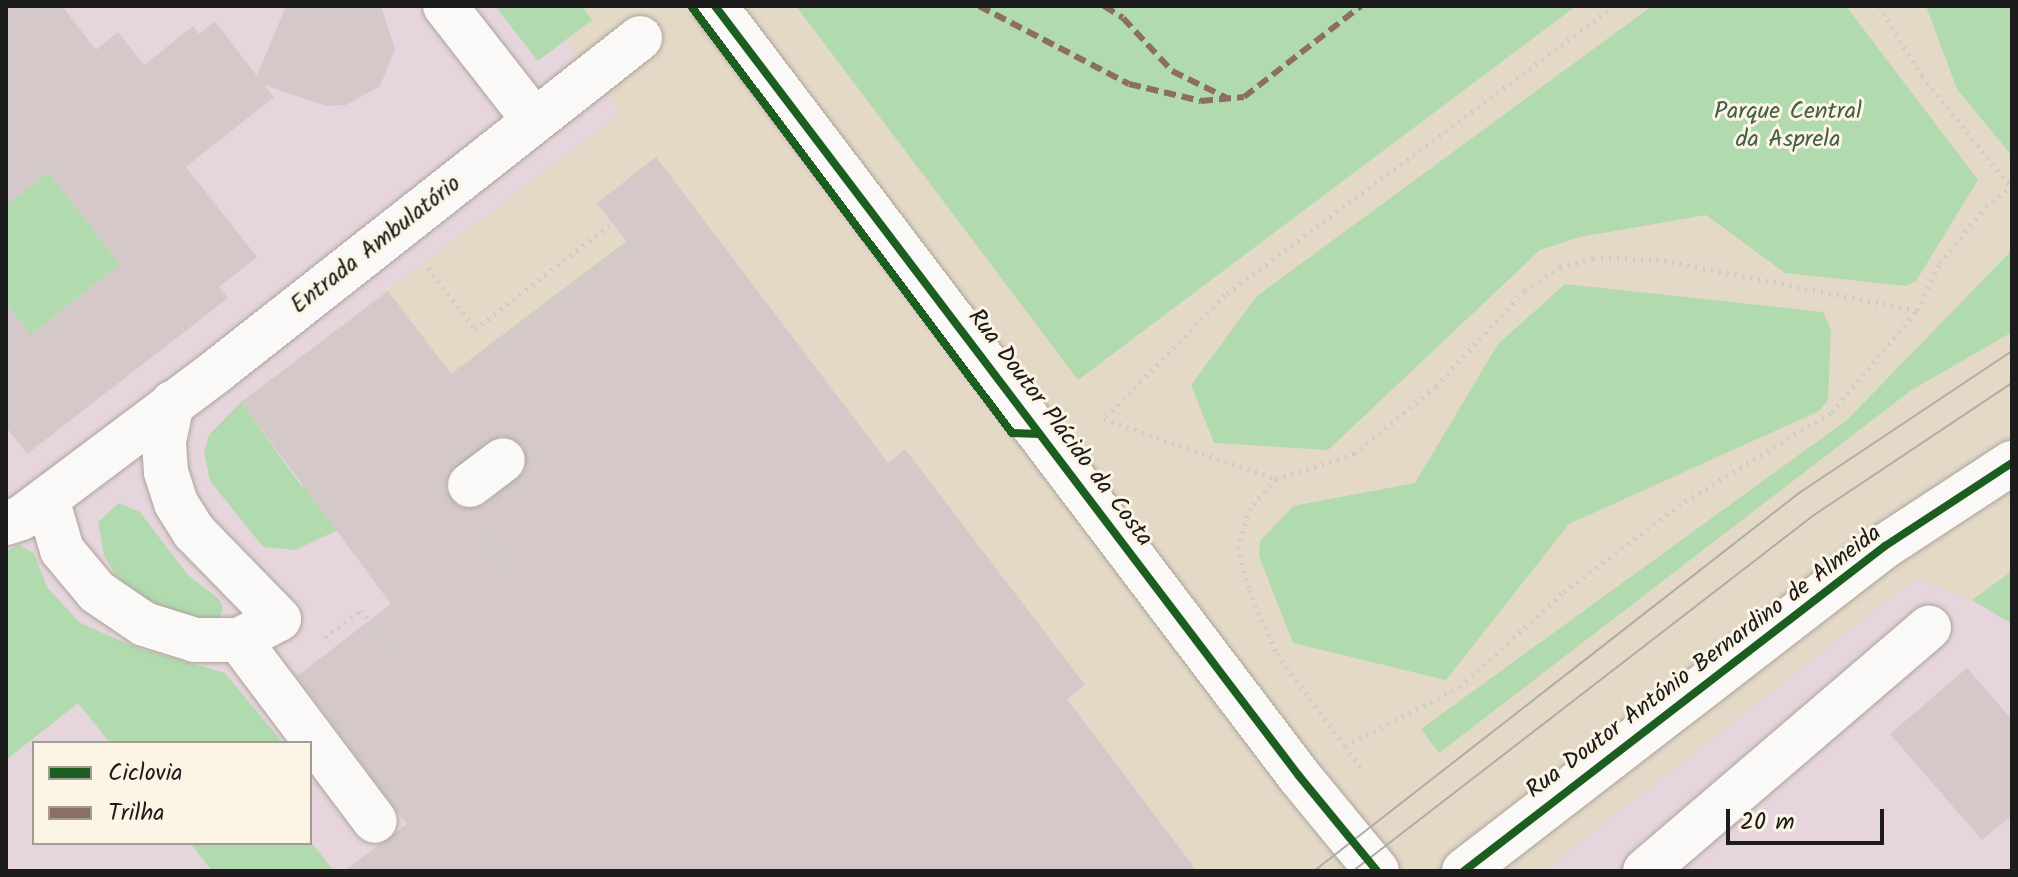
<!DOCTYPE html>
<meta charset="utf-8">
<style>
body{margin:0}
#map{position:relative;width:2018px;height:877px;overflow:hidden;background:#e4d8c7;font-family:Kalam,sans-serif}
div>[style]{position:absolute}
.built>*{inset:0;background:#e6d5dd}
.green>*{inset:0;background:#b2daaf}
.building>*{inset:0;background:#d4c8c9}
.path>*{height:5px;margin-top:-2.5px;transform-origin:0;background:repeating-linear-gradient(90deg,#cfccc8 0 2px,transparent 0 8px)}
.roads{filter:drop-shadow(0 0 2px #aba499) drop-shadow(0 0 2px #aba499)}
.minor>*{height:44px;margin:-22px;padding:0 22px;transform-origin:22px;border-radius:22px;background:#fbf9f7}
.tram>*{height:2px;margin:-1px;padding:0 1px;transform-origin:1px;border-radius:1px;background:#aeaca9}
.quiet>*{height:6px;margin-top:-3px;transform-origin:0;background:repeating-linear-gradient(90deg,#8d6e63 0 12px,transparent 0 18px)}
.cycleway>*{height:8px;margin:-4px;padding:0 4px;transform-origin:4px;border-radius:4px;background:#1b5e20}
span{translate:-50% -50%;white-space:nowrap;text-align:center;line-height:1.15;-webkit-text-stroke:6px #fcf5e5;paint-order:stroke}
.park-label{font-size:24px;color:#425f48}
.street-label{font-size:24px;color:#1c1c1c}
.frame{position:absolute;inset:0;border:8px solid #1c1c1c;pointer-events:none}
.legend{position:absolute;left:32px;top:741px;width:280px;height:104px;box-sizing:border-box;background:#fcf5e5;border:2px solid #a29e95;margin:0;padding:10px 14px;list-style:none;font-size:24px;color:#1c1c1c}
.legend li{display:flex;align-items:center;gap:16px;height:40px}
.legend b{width:40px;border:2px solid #a29e95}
.scale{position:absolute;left:1726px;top:809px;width:158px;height:36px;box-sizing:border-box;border:4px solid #1c1c1c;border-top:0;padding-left:10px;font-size:24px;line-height:28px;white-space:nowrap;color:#1c1c1c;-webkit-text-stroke:6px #fcf5e5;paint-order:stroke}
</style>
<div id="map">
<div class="built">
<div style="clip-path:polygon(evenodd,6px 6px,582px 6px,592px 20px,566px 41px,621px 113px,241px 402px,593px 871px,6px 871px,6px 6px,34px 743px,310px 743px,310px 843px,34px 843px,34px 743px)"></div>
<div style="clip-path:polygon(2012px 571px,2012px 871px,1544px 871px,1916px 578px,1972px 600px)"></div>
</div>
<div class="green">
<div style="clip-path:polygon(495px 6px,582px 6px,592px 20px,538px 61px)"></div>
<div style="clip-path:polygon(796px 6px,1576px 6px,1078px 380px)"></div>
<div style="clip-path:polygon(1652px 6px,1846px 6px,1978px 180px,1916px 281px,1906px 286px,1785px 273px,1706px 215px,1580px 237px,1540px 250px,1328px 450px,1214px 443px,1191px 385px,1257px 296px)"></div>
<div style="clip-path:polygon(1926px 6px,2012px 6px,2012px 156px,1957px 89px)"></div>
<div style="clip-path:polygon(48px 172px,120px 264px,31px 335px,6px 303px,6px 206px)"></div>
<div style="clip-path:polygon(660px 216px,685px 248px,336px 531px,295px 550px,263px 547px,210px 481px,204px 452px,209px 435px,241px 402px,302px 487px)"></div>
<div style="clip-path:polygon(2012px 250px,2012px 332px,1910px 391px,1439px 753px,1421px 729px,1847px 420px)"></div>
<div style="clip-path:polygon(1565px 284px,1823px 312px,1831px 330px,1828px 400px,1819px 411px,1569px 524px,1446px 680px,1293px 643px,1259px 556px,1260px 541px,1293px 506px,1415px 483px,1498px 344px)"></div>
<div style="clip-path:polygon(119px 503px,140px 512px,188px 575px,219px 599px,223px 608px,219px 619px,198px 625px,137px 596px,115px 574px,104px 555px,98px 522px)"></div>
<div style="clip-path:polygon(19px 545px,34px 553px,47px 587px,80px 623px,137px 648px,225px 673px,283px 743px,110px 743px,78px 703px,6px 760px,6px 551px)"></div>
<div style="clip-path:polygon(2012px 571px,2012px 624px,1972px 600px)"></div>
<div style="clip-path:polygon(310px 841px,334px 871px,212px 871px,190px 843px)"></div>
</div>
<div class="building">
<div style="clip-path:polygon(6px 6px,62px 6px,96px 50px,118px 32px,144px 65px,193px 26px,199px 34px,215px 21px,257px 76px,286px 6px,381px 6px,395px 49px,380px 86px,346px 105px,326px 106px,264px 85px,274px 97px,186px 167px,257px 257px,219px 287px,228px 298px,27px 454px,6px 427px,6px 303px,31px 335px,120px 264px,48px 172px,6px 206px)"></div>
<div style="clip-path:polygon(evenodd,656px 157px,888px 463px,905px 449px,1085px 685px,1067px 699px,1197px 871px,344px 871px,407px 824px,297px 676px,391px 604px,241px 402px,388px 291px,451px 374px,627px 242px,597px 203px,656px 157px,501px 435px,523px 446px,526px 470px,484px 505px,460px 508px,445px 489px,447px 475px,501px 435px)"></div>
<div style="clip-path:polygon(1967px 668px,2012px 720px,2012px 815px,1982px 840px,1890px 734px)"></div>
</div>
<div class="path">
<div style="left:1614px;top:6px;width:485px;rotate:143.4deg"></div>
<div style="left:1225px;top:295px;width:173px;rotate:134.3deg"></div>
<div style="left:1104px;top:419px;width:182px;rotate:19.2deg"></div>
<div style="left:1276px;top:479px;width:82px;rotate:-17.8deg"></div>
<div style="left:1354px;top:454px;width:107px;rotate:-39.7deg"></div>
<div style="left:1436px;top:386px;width:131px;rotate:-47.2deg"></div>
<div style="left:1525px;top:290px;width:42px;rotate:-33.3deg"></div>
<div style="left:1560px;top:267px;width:34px;rotate:-15deg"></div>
<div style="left:1593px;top:258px;width:63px;rotate:0.9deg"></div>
<div style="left:1656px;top:259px;width:266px;rotate:11.1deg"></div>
<div style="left:1917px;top:310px;width:52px;rotate:-63.9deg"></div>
<div style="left:1940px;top:263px;width:73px;rotate:-51.1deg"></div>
<div style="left:1986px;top:206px;width:33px;rotate:-38deg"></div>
<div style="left:1879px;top:6px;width:82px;rotate:58.4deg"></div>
<div style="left:1922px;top:76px;width:141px;rotate:51.3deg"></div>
<div style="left:428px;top:268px;width:77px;rotate:52.4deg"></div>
<div style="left:475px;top:329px;width:173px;rotate:-37.7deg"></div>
<div style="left:1276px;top:479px;width:39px;rotate:132deg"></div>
<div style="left:1250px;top:508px;width:41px;rotate:107.1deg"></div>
<div style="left:1238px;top:547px;width:44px;rotate:75.7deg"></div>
<div style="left:1249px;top:590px;width:70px;rotate:66.4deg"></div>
<div style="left:1277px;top:654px;width:114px;rotate:53.5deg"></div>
<div style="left:1345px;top:746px;width:129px;rotate:-27.2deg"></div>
<div style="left:1460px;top:687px;width:141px;rotate:-42.4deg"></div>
<div style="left:1564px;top:592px;width:151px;rotate:-36.9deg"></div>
<div style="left:1685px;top:501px;width:172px;rotate:-31.2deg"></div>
<div style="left:1832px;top:412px;width:133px;rotate:-50.2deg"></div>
<div style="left:483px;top:537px;width:46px;rotate:53.9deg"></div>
<div style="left:325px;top:637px;width:45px;rotate:-36.9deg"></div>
<div style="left:361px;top:610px;width:46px;rotate:53.9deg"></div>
<div style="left:1345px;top:746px;width:26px;rotate:53deg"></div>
</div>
<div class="roads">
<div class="minor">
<div style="left:445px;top:6px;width:145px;rotate:52deg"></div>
<div style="left:715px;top:6px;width:966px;rotate:52.82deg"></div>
<div style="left:1299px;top:776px;width:123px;rotate:50.6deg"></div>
<div style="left:470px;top:485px;width:41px;rotate:-37.1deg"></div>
<div style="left:47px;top:499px;width:53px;rotate:73.6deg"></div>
<div style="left:62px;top:550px;width:55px;rotate:50.2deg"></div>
<div style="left:97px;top:592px;width:57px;rotate:34.2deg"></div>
<div style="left:144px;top:624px;width:53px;rotate:17.4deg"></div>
<div style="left:195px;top:640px;width:44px"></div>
<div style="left:239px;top:640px;width:45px;rotate:-27.7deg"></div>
<div style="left:279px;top:619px;width:122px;rotate:-134.3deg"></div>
<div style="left:194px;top:532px;width:34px;rotate:-122deg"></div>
<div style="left:176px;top:503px;width:33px;rotate:-108deg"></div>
<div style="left:166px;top:472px;width:31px;rotate:-94deg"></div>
<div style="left:164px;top:441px;width:39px;rotate:-78deg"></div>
<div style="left:6px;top:523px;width:16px;rotate:-18deg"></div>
<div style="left:21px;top:518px;width:246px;rotate:-36.9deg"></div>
<div style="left:218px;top:370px;width:537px;rotate:-38.19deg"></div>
<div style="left:239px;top:640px;width:226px;rotate:53.1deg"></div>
<div style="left:1464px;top:871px;width:532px;rotate:-37.67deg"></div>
<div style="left:1885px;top:546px;width:152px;rotate:-33.2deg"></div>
<div style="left:1645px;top:871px;width:374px;rotate:-40.6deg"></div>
</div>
</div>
<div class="tram">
<div style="left:1314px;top:871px;width:615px;rotate:-37.93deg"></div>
<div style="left:1799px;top:493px;width:256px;rotate:-33.7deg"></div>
<div style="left:1353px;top:871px;width:582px;rotate:-37.68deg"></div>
<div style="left:1814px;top:515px;width:238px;rotate:-33.7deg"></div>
</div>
<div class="quiet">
<div style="left:979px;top:6px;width:169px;rotate:27.5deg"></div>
<div style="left:1129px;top:84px;width:74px;rotate:13.3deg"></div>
<div style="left:1201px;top:101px;width:43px;rotate:-5.3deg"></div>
<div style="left:1244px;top:97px;width:148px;rotate:-37.9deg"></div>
<div style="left:1104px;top:6px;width:22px;rotate:32deg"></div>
<div style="left:1123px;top:18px;width:72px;rotate:47.2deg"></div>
<div style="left:1172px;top:71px;width:61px;rotate:26.1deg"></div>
</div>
<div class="cycleway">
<div style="left:691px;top:6px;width:534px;rotate:53.07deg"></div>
<div style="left:1012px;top:433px;width:27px;rotate:2deg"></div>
<div style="left:715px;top:6px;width:966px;rotate:52.82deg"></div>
<div style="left:1299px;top:776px;width:123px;rotate:50.6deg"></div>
<div style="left:1464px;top:871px;width:532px;rotate:-37.67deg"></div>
<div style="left:1885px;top:546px;width:152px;rotate:-33.2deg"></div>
</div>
<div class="park-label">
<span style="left:1788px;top:126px">Parque Central<br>da Asprela</span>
</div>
<div class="street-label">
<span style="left:376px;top:245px;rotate:-38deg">Entrada Ambulatório</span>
<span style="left:1060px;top:428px;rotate:53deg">Rua Doutor Plácido da Costa</span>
<span style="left:1704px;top:662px;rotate:-37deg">Rua Doutor António Bernardino de Almeida</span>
</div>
<div class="frame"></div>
<ul class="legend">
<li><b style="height:10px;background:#1b5e20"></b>Ciclovia</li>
<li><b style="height:10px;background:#8d6e63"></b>Trilha</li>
</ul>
<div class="scale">20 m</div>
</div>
